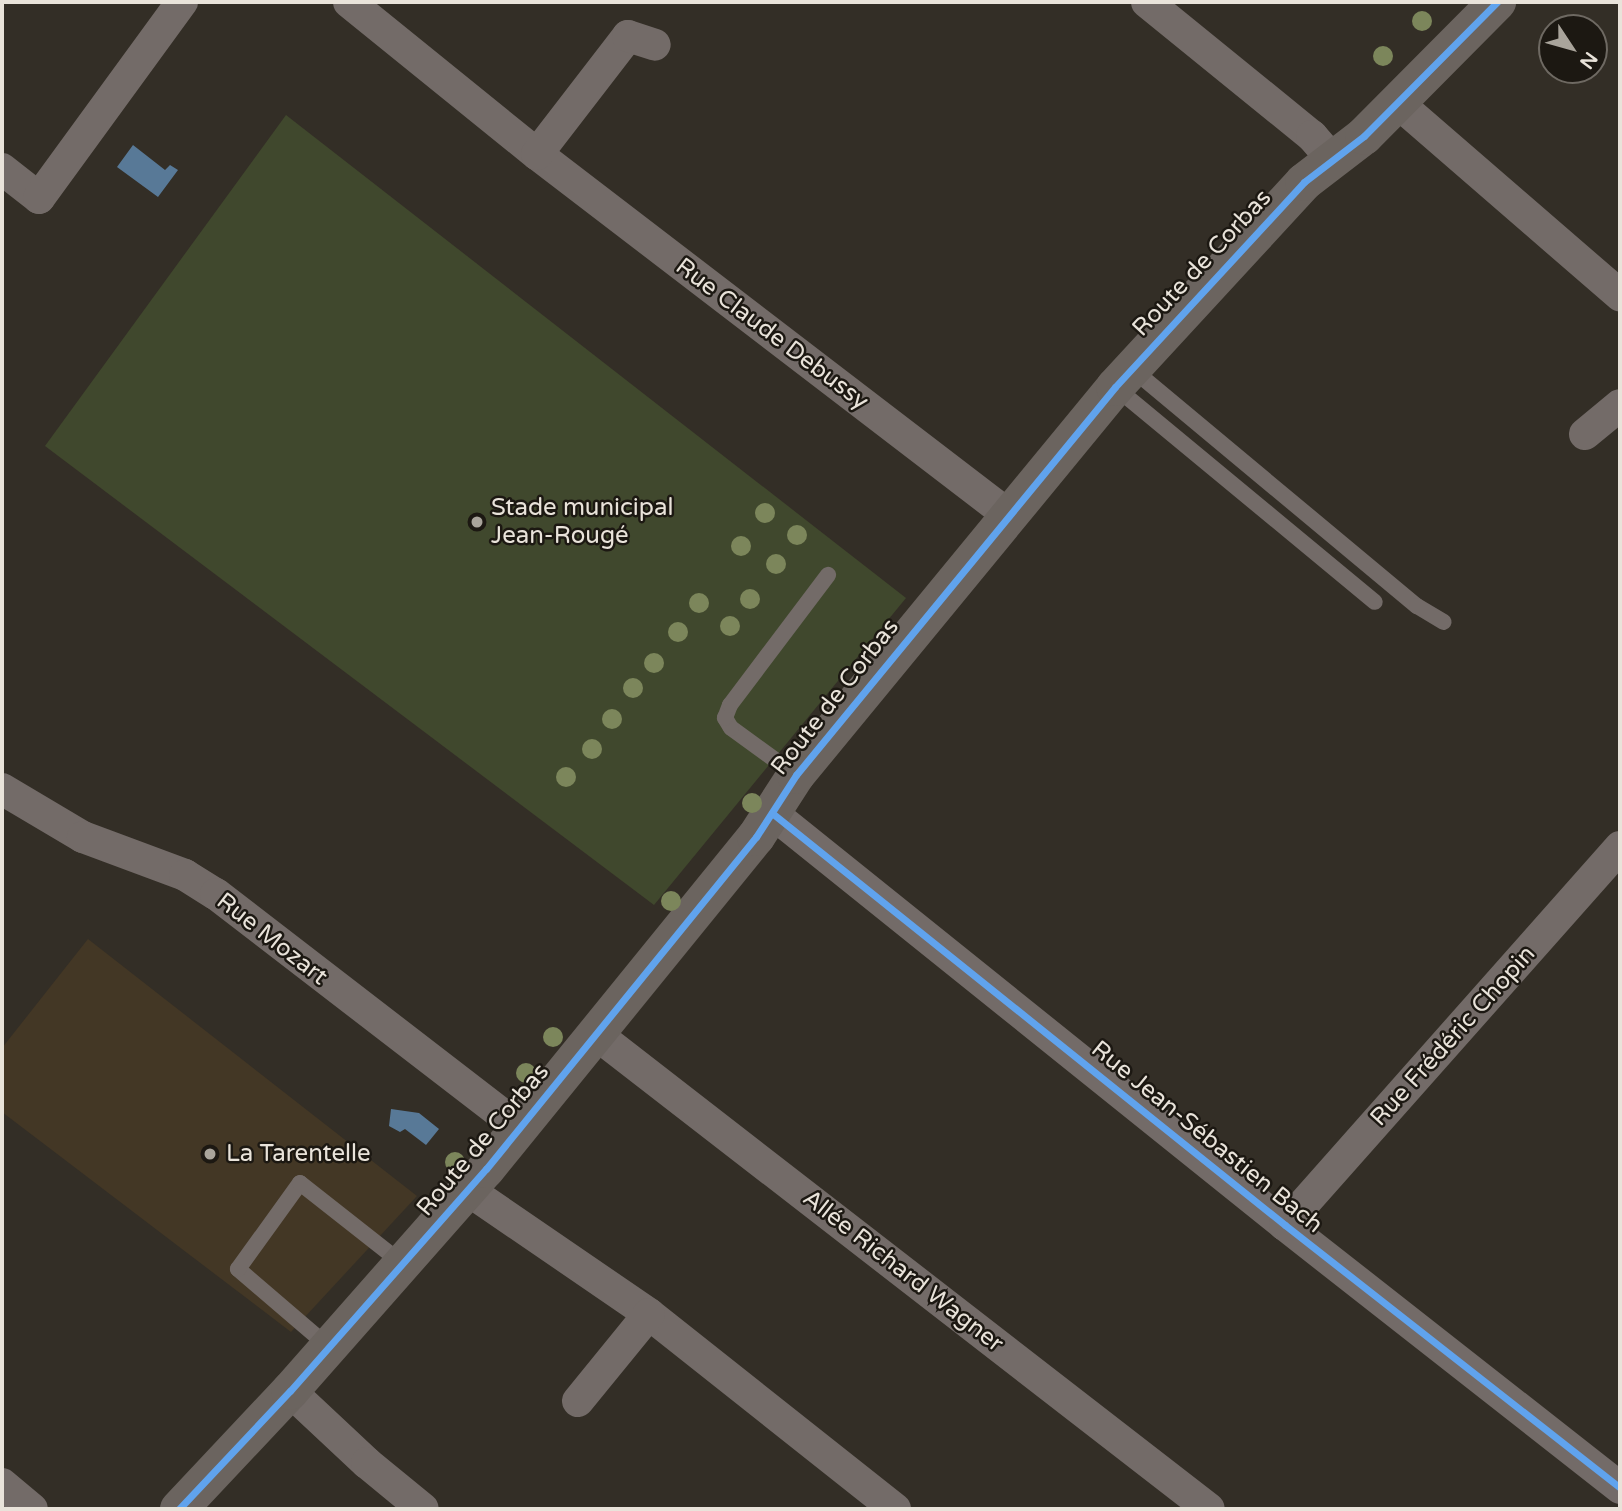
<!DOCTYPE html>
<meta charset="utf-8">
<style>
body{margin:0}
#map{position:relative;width:1622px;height:1511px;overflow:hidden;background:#332e26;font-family:"Varela Round",sans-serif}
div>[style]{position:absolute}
.built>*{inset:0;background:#433725}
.green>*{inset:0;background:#40482d}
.water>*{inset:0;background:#587997}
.lane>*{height:16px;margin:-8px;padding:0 8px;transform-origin:8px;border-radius:8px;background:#736b68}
.street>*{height:32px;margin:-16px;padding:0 16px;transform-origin:16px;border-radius:16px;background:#736b68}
.secondary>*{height:38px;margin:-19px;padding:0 19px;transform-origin:19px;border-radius:19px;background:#6b645f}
.cycleway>*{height:7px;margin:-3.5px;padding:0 3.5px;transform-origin:3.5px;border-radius:3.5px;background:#60a3ed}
.trees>*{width:20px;height:20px;margin:-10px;border-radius:50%;background:#7c865b}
.dots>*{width:19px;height:19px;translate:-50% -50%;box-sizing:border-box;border:4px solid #1c1812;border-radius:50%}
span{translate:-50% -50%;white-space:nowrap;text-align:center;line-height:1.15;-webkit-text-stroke:5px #1c1812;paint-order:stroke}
.street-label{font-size:24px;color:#e9e3da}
.poi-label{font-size:24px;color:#e9e3da}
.left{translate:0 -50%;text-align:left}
.frame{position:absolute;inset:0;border:4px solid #e9e3da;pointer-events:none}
.north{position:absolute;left:1538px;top:14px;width:70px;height:70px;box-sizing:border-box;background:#1c1812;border:2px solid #6e6962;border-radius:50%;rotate:126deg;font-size:19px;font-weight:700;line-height:28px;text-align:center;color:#e9e3da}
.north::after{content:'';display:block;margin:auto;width:24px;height:32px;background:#a9a49b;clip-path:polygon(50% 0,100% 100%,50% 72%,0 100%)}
</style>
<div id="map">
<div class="built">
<div style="clip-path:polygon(88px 939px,417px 1196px,291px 1332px,2px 1112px,2px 1048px)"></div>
</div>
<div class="green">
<div style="clip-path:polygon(286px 115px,906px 598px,654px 905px,45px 446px)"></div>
</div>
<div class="water">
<div style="clip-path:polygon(133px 145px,165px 170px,170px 165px,178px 170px,158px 197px,117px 167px)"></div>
<div style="clip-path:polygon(391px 1109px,419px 1113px,439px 1129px,426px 1145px,405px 1129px,400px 1132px,389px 1126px)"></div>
</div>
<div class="lane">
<div style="left:1131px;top:368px;width:372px;rotate:39.8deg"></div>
<div style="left:1417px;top:606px;width:31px;rotate:31deg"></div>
<div style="left:1115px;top:387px;width:337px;rotate:39.6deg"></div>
<div style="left:796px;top:775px;width:80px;rotate:-144.1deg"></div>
<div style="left:731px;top:728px;width:12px;rotate:-121deg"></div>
<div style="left:725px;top:718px;width:14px;rotate:-69deg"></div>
<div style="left:730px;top:705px;width:163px;rotate:-53deg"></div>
<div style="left:329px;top:1347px;width:120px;rotate:-139.4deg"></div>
<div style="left:238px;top:1269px;width:106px;rotate:-54.2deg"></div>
<div style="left:300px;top:1183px;width:131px;rotate:38.2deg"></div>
</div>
<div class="street">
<div style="left:349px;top:2px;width:242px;rotate:39deg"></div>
<div style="left:537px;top:154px;width:592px;rotate:37.45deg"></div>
<div style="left:1147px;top:2px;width:213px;rotate:39.1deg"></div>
<div style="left:1312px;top:136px;width:32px;rotate:49deg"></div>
<div style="left:1398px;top:103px;width:294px;rotate:40.9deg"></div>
<div style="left:537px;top:154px;width:149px;rotate:-52.4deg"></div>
<div style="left:628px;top:36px;width:28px;rotate:18deg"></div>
<div style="left:2px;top:169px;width:47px;rotate:38.1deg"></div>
<div style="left:39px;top:198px;width:243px;rotate:-53.9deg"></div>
<div style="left:1585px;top:434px;width:45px;rotate:-39.6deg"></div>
<div style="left:2px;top:789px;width:94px;rotate:30.7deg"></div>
<div style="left:83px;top:837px;width:109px;rotate:20.4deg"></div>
<div style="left:185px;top:875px;width:36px;rotate:32deg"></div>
<div style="left:216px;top:894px;width:384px;rotate:37.6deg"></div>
<div style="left:772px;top:813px;width:658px;rotate:38.77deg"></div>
<div style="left:1285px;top:1225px;width:426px;rotate:38.1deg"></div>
<div style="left:596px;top:1034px;width:775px;rotate:37.77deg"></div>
<div style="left:468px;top:1190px;width:219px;rotate:34.4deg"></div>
<div style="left:649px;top:1314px;width:314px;rotate:38.4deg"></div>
<div style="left:1285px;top:1225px;width:505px;rotate:-48.45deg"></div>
<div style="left:290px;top:1391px;width:105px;rotate:43.1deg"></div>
<div style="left:367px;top:1463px;width:72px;rotate:39.4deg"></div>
<div style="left:578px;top:1401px;width:112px;rotate:-50.8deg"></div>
<div style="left:2px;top:1484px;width:39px;rotate:40deg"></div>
</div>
<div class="secondary">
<div style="left:179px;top:1509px;width:162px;rotate:-46.8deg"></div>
<div style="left:290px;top:1391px;width:296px;rotate:-48.6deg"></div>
<div style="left:486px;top:1169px;width:428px;rotate:-50.9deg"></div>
<div style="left:756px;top:837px;width:74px;rotate:-57.2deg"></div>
<div style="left:796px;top:775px;width:502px;rotate:-50.57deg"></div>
<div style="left:1115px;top:387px;width:279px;rotate:-47.3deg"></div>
<div style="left:1304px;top:182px;width:76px;rotate:-37.5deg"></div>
<div style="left:1364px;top:136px;width:189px;rotate:-45.2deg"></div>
</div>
<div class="cycleway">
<div style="left:772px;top:813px;width:658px;rotate:38.77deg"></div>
<div style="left:1285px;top:1225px;width:426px;rotate:38.1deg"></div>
<div style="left:179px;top:1509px;width:162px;rotate:-46.8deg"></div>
<div style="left:290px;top:1391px;width:296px;rotate:-48.6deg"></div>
<div style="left:486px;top:1169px;width:428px;rotate:-50.9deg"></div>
<div style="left:756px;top:837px;width:74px;rotate:-57.2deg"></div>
<div style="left:796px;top:775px;width:502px;rotate:-50.57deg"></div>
<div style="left:1115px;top:387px;width:279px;rotate:-47.3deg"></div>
<div style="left:1304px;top:182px;width:76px;rotate:-37.5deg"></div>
<div style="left:1364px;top:136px;width:189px;rotate:-45.2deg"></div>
</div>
<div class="trees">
<div style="left:1422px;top:21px"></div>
<div style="left:1383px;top:56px"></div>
<div style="left:765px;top:513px"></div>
<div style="left:797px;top:535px"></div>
<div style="left:741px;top:546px"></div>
<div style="left:776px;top:564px"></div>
<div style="left:750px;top:599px"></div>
<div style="left:699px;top:603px"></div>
<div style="left:730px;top:626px"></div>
<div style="left:678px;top:632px"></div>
<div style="left:654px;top:663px"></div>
<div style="left:633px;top:688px"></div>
<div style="left:612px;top:719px"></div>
<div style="left:592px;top:749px"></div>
<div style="left:566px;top:777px"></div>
<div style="left:752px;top:803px"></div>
<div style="left:671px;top:901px"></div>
<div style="left:553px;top:1037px"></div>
<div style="left:526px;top:1073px"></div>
<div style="left:455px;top:1162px"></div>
</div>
<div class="dots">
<div style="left:477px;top:522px;background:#a9a49b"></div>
<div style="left:210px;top:1154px;background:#a9a49b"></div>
</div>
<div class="street-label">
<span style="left:1202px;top:263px;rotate:-47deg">Route de Corbas</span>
<span style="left:772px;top:334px;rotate:37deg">Rue Claude Debussy</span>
<span style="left:835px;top:697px;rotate:-52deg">Route de Corbas</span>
<span style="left:272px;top:939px;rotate:38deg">Rue Mozart</span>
<span style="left:1453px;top:1036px;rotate:-48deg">Rue Frédéric Chopin</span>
<span style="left:1207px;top:1137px;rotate:39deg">Rue Jean-Sébastien Bach</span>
<span style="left:483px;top:1140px;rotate:-50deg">Route de Corbas</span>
<span style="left:903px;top:1271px;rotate:38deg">Allée Richard Wagner</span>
</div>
<div class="poi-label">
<span class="left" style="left:491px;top:522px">Stade municipal<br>Jean-Rougé</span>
<span class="left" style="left:226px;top:1154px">La Tarentelle</span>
</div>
<div class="frame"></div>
<div class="north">N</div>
</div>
